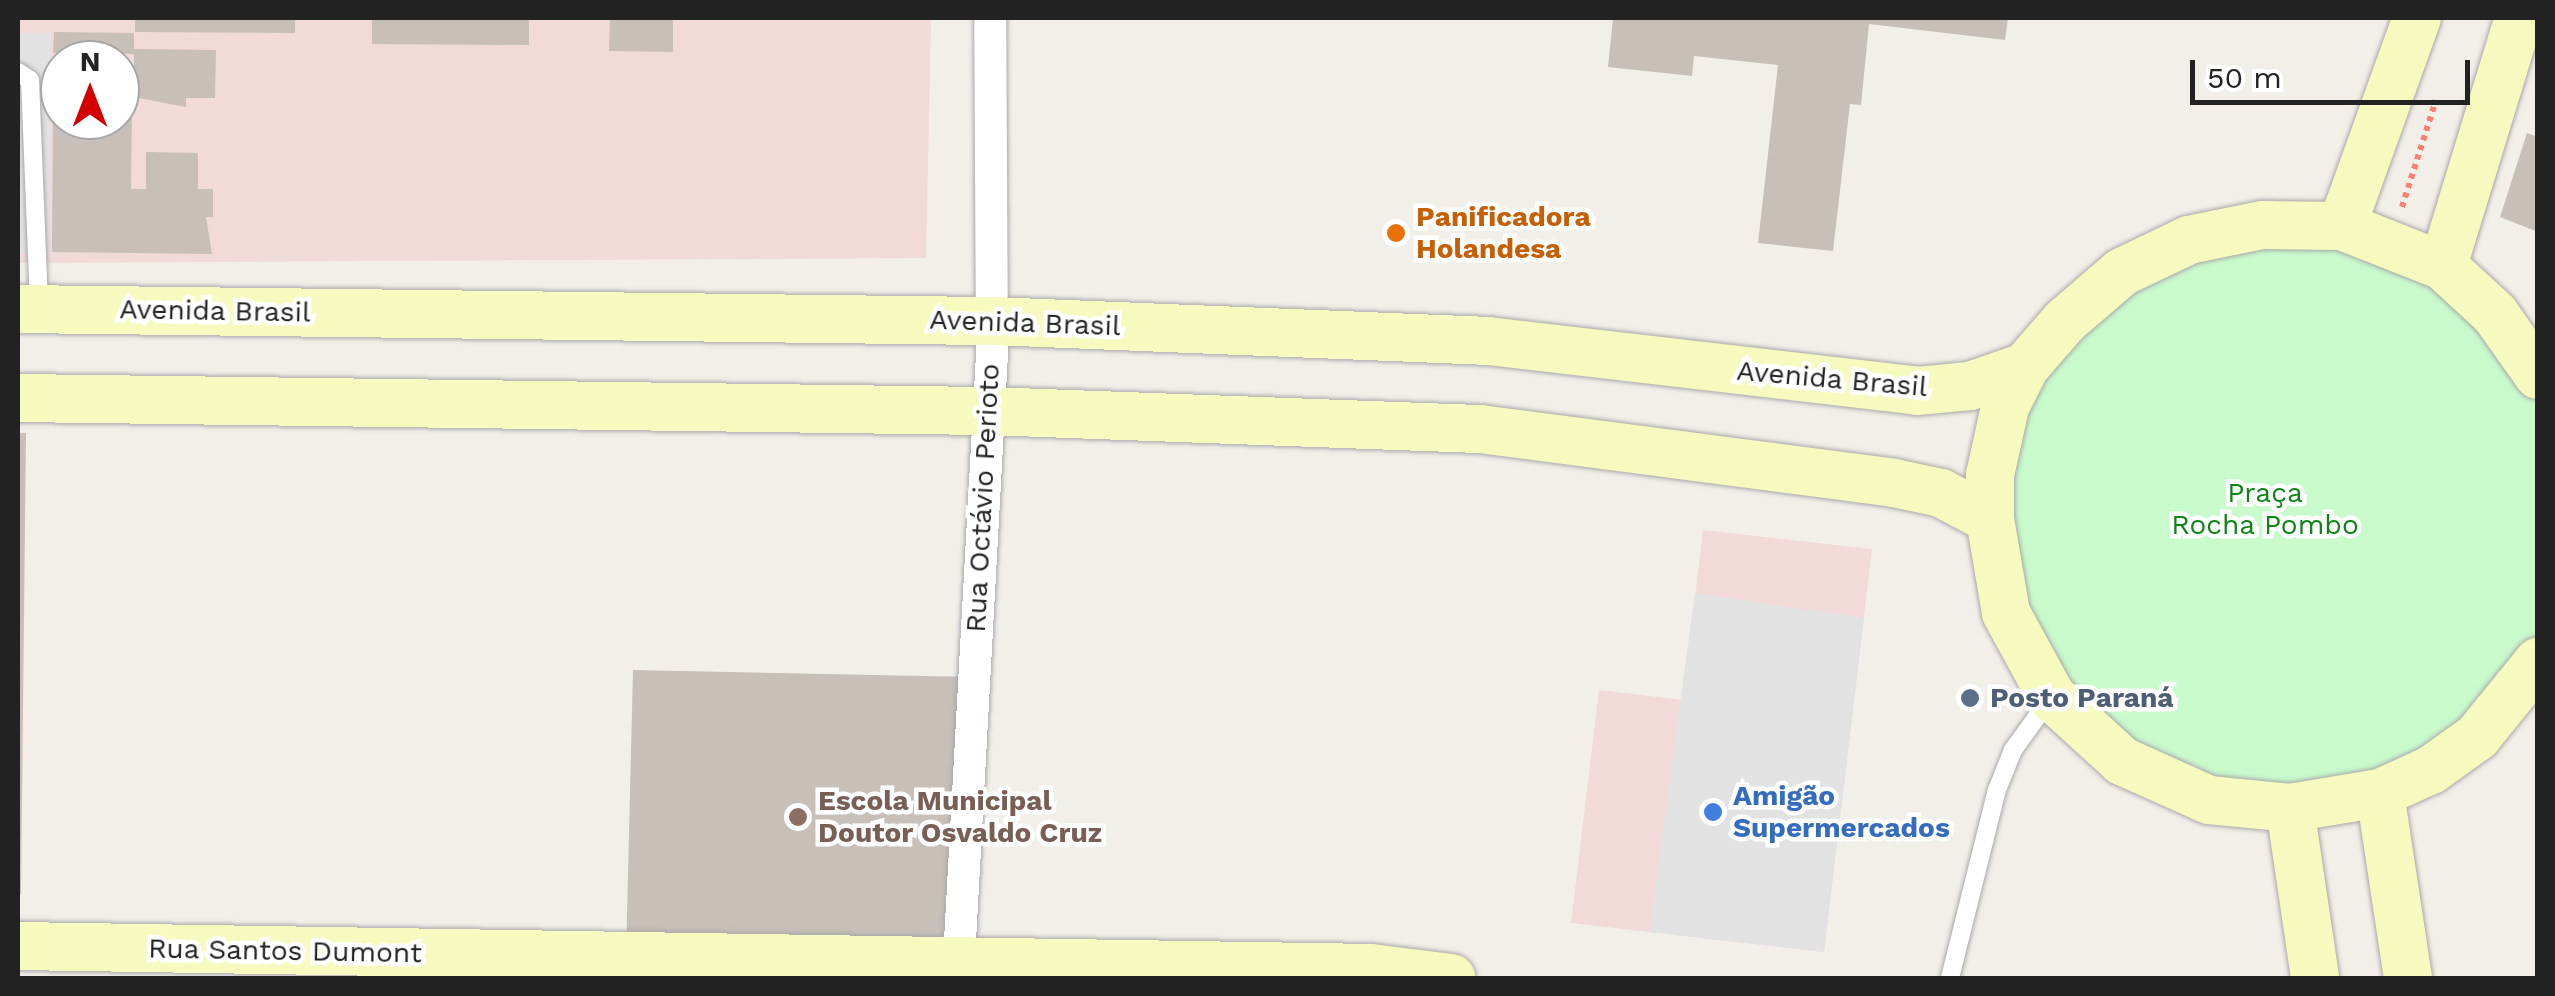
<!DOCTYPE html>
<meta charset="utf-8">
<style>
body{margin:0}
#map{position:relative;width:2555px;height:996px;overflow:hidden;background:#f2efe9;font-family:"Work Sans",sans-serif}
div>[style]{position:absolute}
.commercial>*{inset:0;background:#f2dad9}
.park>*{inset:0;background:#c8facc}
.parking>*{inset:0;background:#e2e2e2}
.building>*{inset:0;background:#c7bfb8}
.path>*{height:6px;margin-top:-3px;transform-origin:0;background:repeating-linear-gradient(90deg,#fa8072 0 5px,transparent 0 10px)}
.roads{filter:drop-shadow(0 0 2px #a9a9a9) drop-shadow(0 0 2px #a9a9a9)}
.lane>*{height:18px;margin:-9px;padding:0 9px;transform-origin:9px;border-radius:9px;background:#fff}
.street>*{height:32px;margin:-16px;padding:0 16px;transform-origin:16px;border-radius:16px;background:#fff}
.secondary>*{height:48px;margin:-24px;padding:0 24px;transform-origin:24px;border-radius:24px;background:#f7fabf}
.dots>*{width:28px;height:28px;translate:-50% -50%;box-sizing:border-box;border:5px solid #fff;border-radius:50%}
span{translate:-50% -50%;white-space:nowrap;text-align:center;line-height:1.15;-webkit-text-stroke:9px #fff;paint-order:stroke}
.food-label{font-size:28px;color:#c56008;font-weight:700}
.left{translate:0 -50%;text-align:left}
.street-label{font-size:28px;color:#222}
.park-label{font-size:28px;color:#0c8416}
.service-label{font-size:28px;color:#4e5e75;font-weight:700}
.shop-label{font-size:28px;color:#366cbe;font-weight:700}
.education-label{font-size:28px;color:#785e54;font-weight:700}
.frame{position:absolute;inset:0;border:20px solid #222;pointer-events:none}
.north{position:absolute;left:40px;top:40px;width:100px;height:100px;box-sizing:border-box;background:#fff;border:2px solid #a7a7a7;border-radius:50%;rotate:0deg;font-size:28px;font-weight:700;line-height:40px;text-align:center;color:#222}
.north::after{content:'';display:block;margin:auto;width:35px;height:45px;background:#d40000;clip-path:polygon(50% 0,100% 100%,50% 72%,0 100%)}
.scale{position:absolute;left:2190px;top:60px;width:280px;height:45px;box-sizing:border-box;border:5px solid #222;border-top:0;padding-left:12px;font-size:30px;line-height:35px;white-space:nowrap;color:#222;-webkit-text-stroke:8px #fff;paint-order:stroke}
</style>
<div id="map">
<div class="commercial">
<div style="clip-path:polygon(evenodd,18px 18px,931px 18px,926px 258px,18px 263px,18px 18px,60px 60px,120px 60px,120px 120px,60px 120px,60px 60px)"></div>
<div style="clip-path:polygon(1703px 530px,1872px 549px,1824px 952px,1571px 923px,1599px 690px,1683px 700px)"></div>
</div>
<div class="park">
<div style="clip-path:polygon(2189px 240px,2391px 243px,2537px 375px,2537px 662px,2431px 770px,2209px 800px,2052px 697px,1990px 519px,2005px 407px)"></div>
</div>
<div class="parking">
<div style="clip-path:polygon(18px 33px,51px 33px,50px 254px,18px 254px)"></div>
<div style="clip-path:polygon(1695px 593px,1864px 618px,1824px 952px,1649px 932px)"></div>
</div>
<div class="building">
<div style="clip-path:polygon(135px 18px,295px 18px,295px 33px,135px 32px)"></div>
<div style="clip-path:polygon(372px 18px,529px 18px,529px 45px,372px 44px)"></div>
<div style="clip-path:polygon(610px 18px,673px 18px,673px 52px,609px 51px)"></div>
<div style="clip-path:polygon(1613px 18px,2008px 18px,2005px 40px,1869px 24px,1861px 105px,1850px 104px,1833px 251px,1758px 243px,1778px 65px,1694px 56px,1692px 76px,1608px 67px)"></div>
<div style="clip-path:polygon(54px 32px,134px 33px,134px 49px,216px 50px,215px 98px,186px 98px,186px 107px,134px 97px,134px 54px,53px 53px)"></div>
<div style="clip-path:polygon(53px 104px,60px 104px,60px 120px,120px 120px,120px 109px,132px 109px,131px 189px,146px 189px,146px 152px,198px 153px,198px 189px,213px 189px,213px 217px,206px 217px,212px 254px,52px 252px)"></div>
<div style="clip-path:polygon(2527px 133px,2538px 137px,2538px 232px,2500px 217px)"></div>
<div style="clip-path:polygon(18px 433px,26px 433px,21px 894px,18px 894px)"></div>
<div style="clip-path:polygon(633px 670px,974px 677px,959px 963px,626px 957px)"></div>
</div>
<div class="path">
<div style="left:2402px;top:207px;width:112px;rotate:-72.4deg"></div>
</div>
<div class="roads">
<div class="lane">
<div style="left:18px;top:72px;width:14px;rotate:34deg"></div>
<div style="left:30px;top:80px;width:228px;rotate:87.7deg"></div>
<div style="left:1950px;top:978px;width:194px;rotate:-76deg"></div>
<div style="left:1997px;top:790px;width:43px;rotate:-68.2deg"></div>
<div style="left:2013px;top:750px;width:62px;rotate:-54.2deg"></div>
</div>
<div class="street">
<div style="left:958px;top:978px;width:624px;rotate:-86.88deg"></div>
<div style="left:992px;top:355px;width:337px;rotate:-90.3deg"></div>
</div>
<div class="secondary">
<div style="left:2342px;top:226px;width:221px;rotate:-70.2deg"></div>
<div style="left:2443px;top:266px;width:259px;rotate:-73deg"></div>
<div style="left:18px;top:309px;width:974px;rotate:0.71deg"></div>
<div style="left:992px;top:321px;width:496px;rotate:2.3deg"></div>
<div style="left:1488px;top:341px;width:432px;rotate:6.6deg"></div>
<div style="left:1917px;top:391px;width:53px;rotate:-5.4deg"></div>
<div style="left:1970px;top:386px;width:58px;rotate:-19.1deg"></div>
<div style="left:2538px;top:375px;width:75px;rotate:-125.2deg"></div>
<div style="left:2495px;top:314px;width:71px;rotate:-137.3deg"></div>
<div style="left:2443px;top:266px;width:109px;rotate:-158.4deg"></div>
<div style="left:2342px;top:226px;width:80px;rotate:-179.3deg"></div>
<div style="left:2262px;top:225px;width:75px;rotate:168.4deg"></div>
<div style="left:2189px;top:240px;width:74px;rotate:154.5deg"></div>
<div style="left:2122px;top:272px;width:75px;rotate:139.3deg"></div>
<div style="left:2065px;top:321px;width:61px;rotate:131deg"></div>
<div style="left:2025px;top:367px;width:45px;rotate:116.6deg"></div>
<div style="left:2005px;top:407px;width:70px;rotate:102.4deg"></div>
<div style="left:1990px;top:475px;width:44px;rotate:90deg"></div>
<div style="left:1990px;top:519px;width:95px;rotate:80.3deg"></div>
<div style="left:2006px;top:613px;width:96px;rotate:61.3deg"></div>
<div style="left:2052px;top:697px;width:95px;rotate:42.4deg"></div>
<div style="left:2122px;top:761px;width:95px;rotate:24.1deg"></div>
<div style="left:2209px;top:800px;width:81px;rotate:5.6deg"></div>
<div style="left:2290px;top:808px;width:91px;rotate:-9.5deg"></div>
<div style="left:2380px;top:793px;width:56px;rotate:-24.3deg"></div>
<div style="left:2431px;top:770px;width:57px;rotate:-35.7deg"></div>
<div style="left:2477px;top:737px;width:97px;rotate:-50.9deg"></div>
<div style="left:18px;top:398px;width:970px;rotate:0.77deg"></div>
<div style="left:988px;top:411px;width:492px;rotate:2.1deg"></div>
<div style="left:1480px;top:429px;width:418px;rotate:7.4deg"></div>
<div style="left:1894px;top:483px;width:48px;rotate:12deg"></div>
<div style="left:1941px;top:493px;width:55px;rotate:28deg"></div>
<div style="left:2380px;top:793px;width:187px;rotate:81.4deg"></div>
<div style="left:2290px;top:808px;width:172px;rotate:81.6deg"></div>
<div style="left:18px;top:946px;width:1353px;rotate:0.93deg"></div>
<div style="left:1371px;top:968px;width:81px;rotate:7.1deg"></div>
</div>
</div>
<div class="dots">
<div style="left:1396px;top:233px;background:#e8710a"></div>
<div style="left:1970px;top:698px;background:#5c6f8a"></div>
<div style="left:1713px;top:812px;background:#3f7fe0"></div>
<div style="left:798px;top:817px;background:#8d6e63"></div>
</div>
<div class="food-label">
<span class="left" style="left:1416px;top:233px">Panificadora<br>Holandesa</span>
</div>
<div class="street-label">
<span style="left:215px;top:311px;rotate:1deg">Avenida Brasil</span>
<span style="left:1025px;top:323px;rotate:2deg">Avenida Brasil</span>
<span style="left:1832px;top:379px;rotate:5deg">Avenida Brasil</span>
<span style="left:983px;top:498px;rotate:-87deg">Rua Octávio Perioto</span>
<span style="left:285px;top:951px;rotate:1deg">Rua Santos Dumont</span>
</div>
<div class="park-label">
<span style="left:2265px;top:509px">Praça<br>Rocha Pombo</span>
</div>
<div class="service-label">
<span class="left" style="left:1990px;top:698px">Posto Paraná</span>
</div>
<div class="shop-label">
<span class="left" style="left:1733px;top:812px">Amigão<br>Supermercados</span>
</div>
<div class="education-label">
<span class="left" style="left:818px;top:817px">Escola Municipal<br>Doutor Osvaldo Cruz</span>
</div>
<div class="frame"></div>
<div class="north">N</div>
<div class="scale">50 m</div>
</div>
